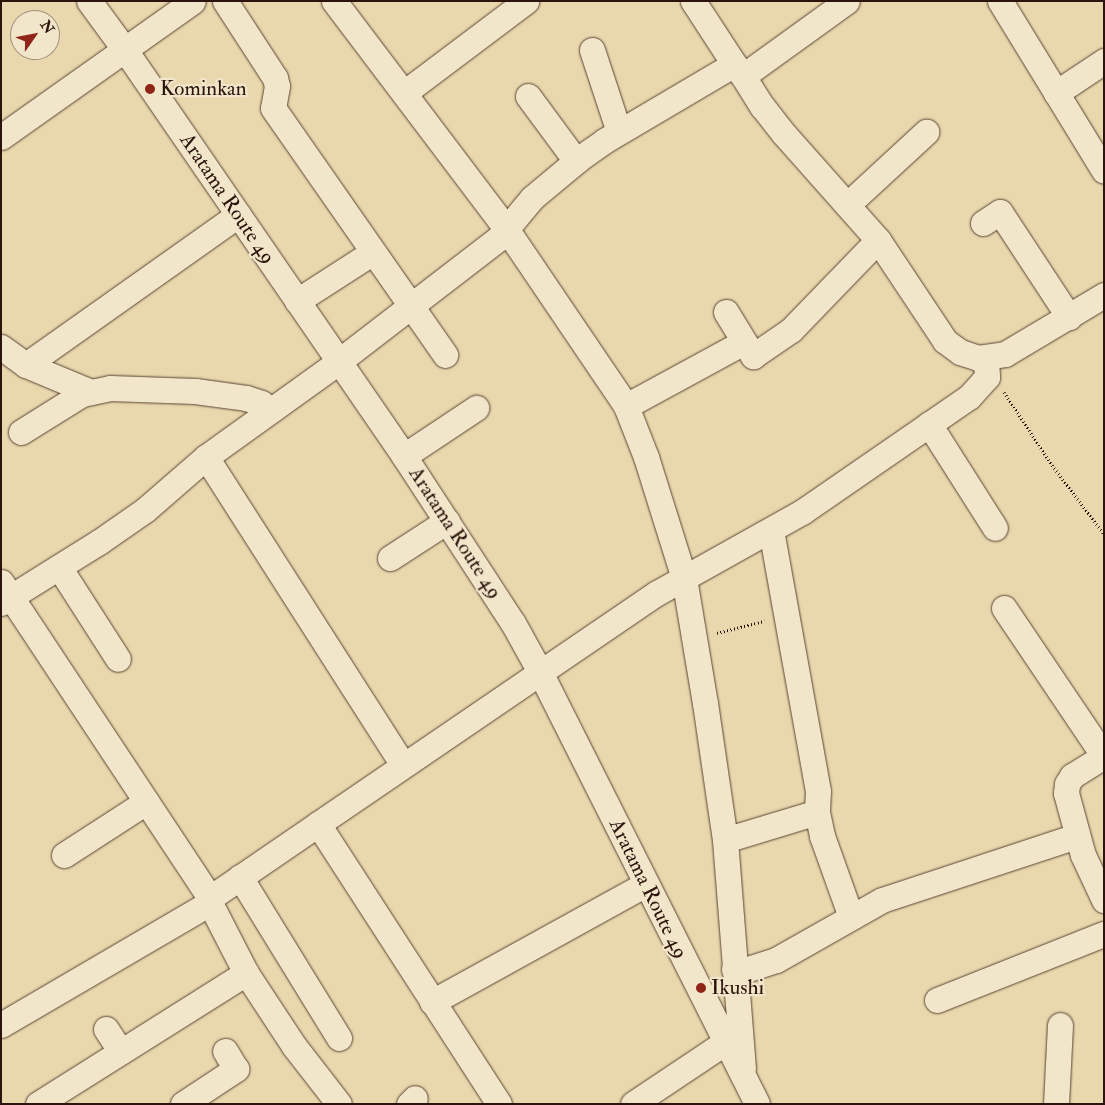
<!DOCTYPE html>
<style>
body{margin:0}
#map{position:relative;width:1105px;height:1105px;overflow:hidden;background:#e9d7ad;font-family:"IM FELL Double Pica",serif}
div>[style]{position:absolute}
.path>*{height:3px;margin-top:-1.5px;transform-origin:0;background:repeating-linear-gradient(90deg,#2c140c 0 1px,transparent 0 3.5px)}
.roads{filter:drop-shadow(0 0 1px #5b4534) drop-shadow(0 0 1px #5b4534)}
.street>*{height:25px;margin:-12.5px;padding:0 12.5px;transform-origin:12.5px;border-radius:12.5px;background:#f1e5ca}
.dots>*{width:14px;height:14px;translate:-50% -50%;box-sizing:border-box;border:2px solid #f1e5ca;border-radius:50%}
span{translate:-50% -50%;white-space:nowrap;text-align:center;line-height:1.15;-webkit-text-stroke:4.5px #f1e5ca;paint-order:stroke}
.poi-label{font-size:21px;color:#2c140c}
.left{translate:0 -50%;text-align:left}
.street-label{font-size:21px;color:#2c140c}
.frame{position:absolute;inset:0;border:2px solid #2c140c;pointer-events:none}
.north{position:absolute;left:10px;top:10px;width:50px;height:50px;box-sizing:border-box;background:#f1e5ca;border:1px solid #a2917e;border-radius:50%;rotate:57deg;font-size:14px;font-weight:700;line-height:20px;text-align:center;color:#2c140c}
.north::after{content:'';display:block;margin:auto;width:18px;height:22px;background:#8f2418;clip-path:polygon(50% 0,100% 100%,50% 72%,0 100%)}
</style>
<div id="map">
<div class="path">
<div style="left:1004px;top:392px;width:87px;rotate:56.7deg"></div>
<div style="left:1052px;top:465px;width:86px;rotate:53deg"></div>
<div style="left:717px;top:633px;width:49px;rotate:-14.3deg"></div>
</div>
<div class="roads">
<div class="street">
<div style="left:89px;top:1px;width:61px;rotate:53.7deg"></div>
<div style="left:125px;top:50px;width:493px;rotate:55.5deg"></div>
<div style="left:404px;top:456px;width:199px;rotate:56.9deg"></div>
<div style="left:513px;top:623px;width:56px;rotate:61.1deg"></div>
<div style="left:540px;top:672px;width:483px;rotate:63.3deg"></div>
<div style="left:225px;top:1px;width:92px;rotate:57deg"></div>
<div style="left:275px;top:78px;width:8px;rotate:76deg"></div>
<div style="left:277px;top:86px;width:22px;rotate:100deg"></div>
<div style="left:273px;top:108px;width:301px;rotate:55.1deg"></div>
<div style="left:334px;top:1px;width:287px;rotate:52.9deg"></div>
<div style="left:507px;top:230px;width:212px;rotate:55.9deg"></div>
<div style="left:626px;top:406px;width:55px;rotate:68.6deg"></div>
<div style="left:646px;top:457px;width:127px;rotate:72.6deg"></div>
<div style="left:684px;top:578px;width:127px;rotate:80.5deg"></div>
<div style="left:705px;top:703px;width:138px;rotate:81.7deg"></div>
<div style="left:725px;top:840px;width:229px;rotate:85.5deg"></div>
<div style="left:693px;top:1px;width:75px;rotate:56.9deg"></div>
<div style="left:1000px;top:1px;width:199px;rotate:58.5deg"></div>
<div style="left:592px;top:50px;width:86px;rotate:71.8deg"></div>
<div style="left:743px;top:76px;width:36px;rotate:58deg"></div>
<div style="left:762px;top:106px;width:36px;rotate:52deg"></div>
<div style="left:784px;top:134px;width:142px;rotate:48.4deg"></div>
<div style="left:878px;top:240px;width:121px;rotate:56.4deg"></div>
<div style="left:945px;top:341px;width:19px;rotate:36deg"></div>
<div style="left:960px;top:352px;width:19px;rotate:18deg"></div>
<div style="left:978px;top:358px;width:27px;rotate:-8deg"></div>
<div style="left:1005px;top:354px;width:115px;rotate:-30.8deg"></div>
<div style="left:404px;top:93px;width:153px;rotate:-37deg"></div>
<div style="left:1056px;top:93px;width:58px;rotate:-33.7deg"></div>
<div style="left:528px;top:96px;width:81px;rotate:53.6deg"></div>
<div style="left:1px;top:137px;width:235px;rotate:-35.3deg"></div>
<div style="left:847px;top:205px;width:108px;rotate:-42.7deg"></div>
<div style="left:983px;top:223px;width:20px;rotate:-33deg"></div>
<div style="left:1000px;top:212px;width:126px;rotate:56.7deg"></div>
<div style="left:297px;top:301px;width:90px;rotate:-32.8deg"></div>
<div style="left:726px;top:312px;width:52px;rotate:58.5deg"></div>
<div style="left:753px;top:356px;width:46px;rotate:-34.4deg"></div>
<div style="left:791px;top:330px;width:125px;rotate:-46deg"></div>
<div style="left:1px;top:347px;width:31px;rotate:36deg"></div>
<div style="left:26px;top:365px;width:70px;rotate:22.6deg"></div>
<div style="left:26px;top:365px;width:260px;rotate:-35.3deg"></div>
<div style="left:626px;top:406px;width:134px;rotate:-28.5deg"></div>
<div style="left:929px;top:424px;width:123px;rotate:57.6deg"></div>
<div style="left:21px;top:432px;width:72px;rotate:-31.9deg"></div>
<div style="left:82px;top:394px;width:29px;rotate:-12deg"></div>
<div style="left:110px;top:388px;width:85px;rotate:2deg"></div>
<div style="left:195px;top:391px;width:51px;rotate:7.8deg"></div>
<div style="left:246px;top:398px;width:16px;rotate:18deg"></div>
<div style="left:261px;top:403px;width:12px;rotate:35deg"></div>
<div style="left:404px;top:456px;width:87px;rotate:-33.7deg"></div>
<div style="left:206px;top:457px;width:366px;rotate:57.4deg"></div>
<div style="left:771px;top:530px;width:265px;rotate:79.8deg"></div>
<div style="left:818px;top:791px;width:21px;rotate:93deg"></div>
<div style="left:817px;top:812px;width:25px;rotate:78deg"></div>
<div style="left:822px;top:836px;width:86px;rotate:70.3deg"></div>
<div style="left:390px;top:558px;width:68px;rotate:-33deg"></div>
<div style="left:59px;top:567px;width:109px;rotate:57.3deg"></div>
<div style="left:1px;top:582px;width:379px;rotate:56.5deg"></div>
<div style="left:210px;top:898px;width:5px;rotate:90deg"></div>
<div style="left:210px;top:903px;width:79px;rotate:62.8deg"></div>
<div style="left:246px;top:973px;width:87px;rotate:56.7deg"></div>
<div style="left:294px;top:1046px;width:73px;rotate:52.2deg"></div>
<div style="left:1px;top:603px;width:115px;rotate:-31.9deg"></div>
<div style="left:99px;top:542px;width:56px;rotate:-34.8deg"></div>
<div style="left:145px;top:510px;width:81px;rotate:-41deg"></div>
<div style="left:206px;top:457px;width:163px;rotate:-35.7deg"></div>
<div style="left:338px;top:362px;width:202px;rotate:-37.6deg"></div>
<div style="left:498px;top:239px;width:53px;rotate:-50.3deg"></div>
<div style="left:532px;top:198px;width:62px;rotate:-39.8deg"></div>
<div style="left:580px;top:158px;width:29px;rotate:-35deg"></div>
<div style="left:604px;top:141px;width:151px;rotate:-30.6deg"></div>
<div style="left:734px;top:64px;width:15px;rotate:53deg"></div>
<div style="left:743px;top:76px;width:128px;rotate:-35.8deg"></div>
<div style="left:1004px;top:608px;width:179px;rotate:56deg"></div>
<div style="left:1104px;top:756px;width:38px;rotate:148deg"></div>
<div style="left:1072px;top:776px;width:9px;rotate:122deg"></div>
<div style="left:1067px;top:784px;width:9px;rotate:96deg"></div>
<div style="left:1066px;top:793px;width:64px;rotate:74.7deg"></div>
<div style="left:1083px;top:855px;width:50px;rotate:65deg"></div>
<div style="left:318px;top:824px;width:410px;rotate:-34.3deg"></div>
<div style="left:657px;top:593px;width:166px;rotate:-29.2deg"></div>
<div style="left:802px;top:512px;width:203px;rotate:-34.6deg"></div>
<div style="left:969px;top:397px;width:27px;rotate:-48deg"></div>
<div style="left:987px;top:377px;width:19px;rotate:-93deg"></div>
<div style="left:725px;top:840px;width:96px;rotate:-16.9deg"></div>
<div style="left:64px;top:855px;width:98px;rotate:-32.9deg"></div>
<div style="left:240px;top:877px;width:189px;rotate:58.4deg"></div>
<div style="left:210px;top:898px;width:131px;rotate:-34.4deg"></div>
<div style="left:318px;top:824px;width:333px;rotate:57.1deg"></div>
<div style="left:734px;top:969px;width:14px"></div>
<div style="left:748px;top:969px;width:29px;rotate:-18deg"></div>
<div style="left:776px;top:960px;width:122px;rotate:-29.5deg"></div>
<div style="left:882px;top:900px;width:205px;rotate:-18.2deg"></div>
<div style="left:937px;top:1000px;width:180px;rotate:-21.6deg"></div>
<div style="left:432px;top:1002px;width:244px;rotate:-28.9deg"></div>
<div style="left:1px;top:1025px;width:242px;rotate:-30.3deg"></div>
<div style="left:106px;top:1029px;width:27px;rotate:57deg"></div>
<div style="left:38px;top:1104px;width:246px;rotate:-32.2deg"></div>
<div style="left:183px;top:1104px;width:64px;rotate:-33.4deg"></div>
<div style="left:236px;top:1069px;width:21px;rotate:-121deg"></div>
<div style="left:409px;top:1104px;width:8px;rotate:-45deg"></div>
<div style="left:633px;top:1104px;width:110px;rotate:-33.8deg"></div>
<div style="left:1056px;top:1104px;width:79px;rotate:-87.1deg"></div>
</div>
</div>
<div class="dots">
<div style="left:150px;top:89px;background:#8f2418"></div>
<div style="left:701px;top:988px;background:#8f2418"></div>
</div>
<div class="poi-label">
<span class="left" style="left:160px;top:89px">Kominkan</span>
<span class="left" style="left:711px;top:988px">Ikushi</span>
</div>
<div class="street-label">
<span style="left:227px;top:199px;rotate:56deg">Aratama Route 49</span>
<span style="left:455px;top:533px;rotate:57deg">Aratama Route 49</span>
<span style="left:648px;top:889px;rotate:64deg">Aratama Route 49</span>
</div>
<div class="frame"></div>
<div class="north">N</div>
</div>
